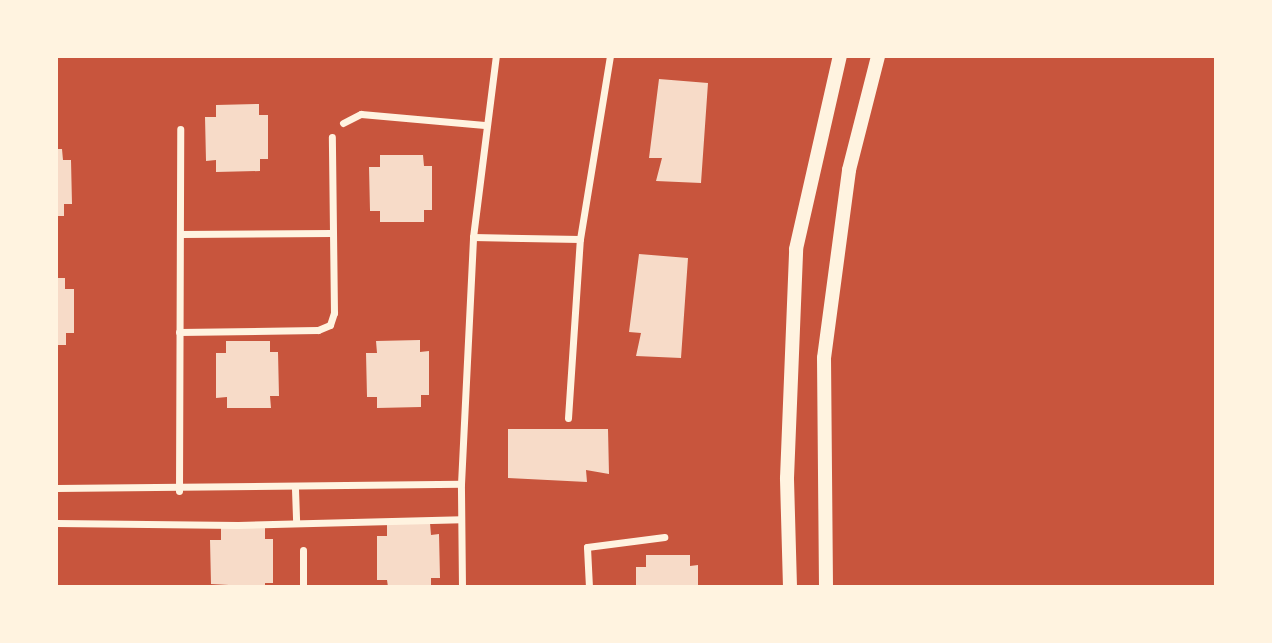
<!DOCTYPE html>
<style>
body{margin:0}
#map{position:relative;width:1272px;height:643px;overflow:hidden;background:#c8553d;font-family:"Golos Text",sans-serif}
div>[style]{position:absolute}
.building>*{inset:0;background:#f7dbc8}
.minor>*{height:7px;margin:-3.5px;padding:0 3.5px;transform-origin:3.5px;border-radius:3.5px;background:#fff3e0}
.secondary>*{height:14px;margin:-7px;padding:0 7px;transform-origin:7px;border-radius:7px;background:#fff3e0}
span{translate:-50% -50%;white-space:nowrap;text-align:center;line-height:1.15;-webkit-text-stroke:6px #fff3e0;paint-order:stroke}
.frame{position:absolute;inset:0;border:58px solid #fff3e0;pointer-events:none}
</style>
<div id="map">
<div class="building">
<div style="clip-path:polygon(659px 79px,708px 83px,701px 183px,656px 181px,662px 158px,649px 158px)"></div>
<div style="clip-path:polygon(259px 104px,259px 115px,268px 115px,268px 159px,260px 159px,260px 171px,216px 172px,216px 160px,206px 161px,205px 117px,216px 117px,216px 105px)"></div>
<div style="clip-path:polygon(56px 149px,62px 149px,63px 160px,71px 160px,72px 204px,64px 204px,64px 216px,56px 216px)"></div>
<div style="clip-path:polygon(380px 155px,423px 155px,424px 166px,432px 166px,432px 210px,424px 210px,424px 222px,380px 222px,380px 211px,370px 211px,369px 167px,380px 167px)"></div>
<div style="clip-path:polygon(639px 254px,688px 258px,681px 358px,636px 356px,641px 333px,629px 332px)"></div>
<div style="clip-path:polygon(56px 278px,65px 278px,65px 289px,74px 289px,74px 333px,66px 333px,66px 345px,56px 345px)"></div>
<div style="clip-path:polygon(420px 340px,420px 352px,429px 351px,429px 395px,421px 395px,421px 407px,377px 408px,377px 397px,367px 397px,366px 353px,377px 353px,376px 341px)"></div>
<div style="clip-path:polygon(226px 341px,270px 341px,270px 352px,278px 352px,279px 396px,270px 396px,271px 408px,227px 408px,227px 397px,216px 398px,216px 353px,226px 353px)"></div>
<div style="clip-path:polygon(508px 429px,608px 429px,609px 474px,586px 470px,587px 482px,508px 478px)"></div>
<div style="clip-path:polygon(430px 523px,431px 535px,439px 534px,440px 578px,431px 578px,431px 587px,388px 587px,387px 580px,377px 580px,377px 536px,387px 536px,387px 524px)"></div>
<div style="clip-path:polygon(221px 528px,265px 528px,265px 539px,273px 539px,273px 583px,265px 583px,265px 587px,211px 584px,210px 540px,221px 540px)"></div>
<div style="clip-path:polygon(646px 555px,690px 555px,690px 566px,698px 565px,698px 587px,636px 587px,636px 567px,646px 567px)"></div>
</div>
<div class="minor">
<div style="left:343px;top:123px;width:20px;rotate:-27deg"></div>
<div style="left:361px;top:114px;width:124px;rotate:5.1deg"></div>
<div style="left:180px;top:234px;width:152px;rotate:-0.4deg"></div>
<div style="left:473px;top:237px;width:107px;rotate:1.1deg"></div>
<div style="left:179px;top:332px;width:139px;rotate:-0.8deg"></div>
<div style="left:318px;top:330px;width:13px;rotate:-23deg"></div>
<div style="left:330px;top:325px;width:13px;rotate:-72deg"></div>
<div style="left:334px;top:313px;width:176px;rotate:-90.7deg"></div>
<div style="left:568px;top:418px;width:179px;rotate:-86.2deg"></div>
<div style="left:580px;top:239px;width:185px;rotate:-80.7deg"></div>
<div style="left:56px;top:488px;width:405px;rotate:-0.6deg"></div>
<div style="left:295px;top:489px;width:34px;rotate:88deg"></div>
<div style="left:179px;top:491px;width:362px;rotate:-89.8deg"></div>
<div style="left:56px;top:523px;width:182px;rotate:0.6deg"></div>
<div style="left:238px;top:525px;width:223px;rotate:-1.5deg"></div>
<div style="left:303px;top:550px;width:37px;rotate:90deg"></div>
<div style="left:462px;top:587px;width:103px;rotate:-90.6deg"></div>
<div style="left:461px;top:484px;width:247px;rotate:-87.2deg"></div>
<div style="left:473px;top:237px;width:182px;rotate:-82.8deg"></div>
<div style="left:589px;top:587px;width:40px;rotate:-92.9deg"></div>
<div style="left:587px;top:547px;width:78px;rotate:-7.4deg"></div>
</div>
<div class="secondary">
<div style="left:790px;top:587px;width:109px;rotate:-91.6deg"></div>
<div style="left:787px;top:478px;width:229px;rotate:-87.7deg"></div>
<div style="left:796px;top:249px;width:198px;rotate:-77.2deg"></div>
<div style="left:826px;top:587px;width:229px;rotate:-90.5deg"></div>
<div style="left:824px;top:358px;width:190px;rotate:-82.4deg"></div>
<div style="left:849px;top:170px;width:118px;rotate:-75.7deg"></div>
</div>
<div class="frame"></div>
</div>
